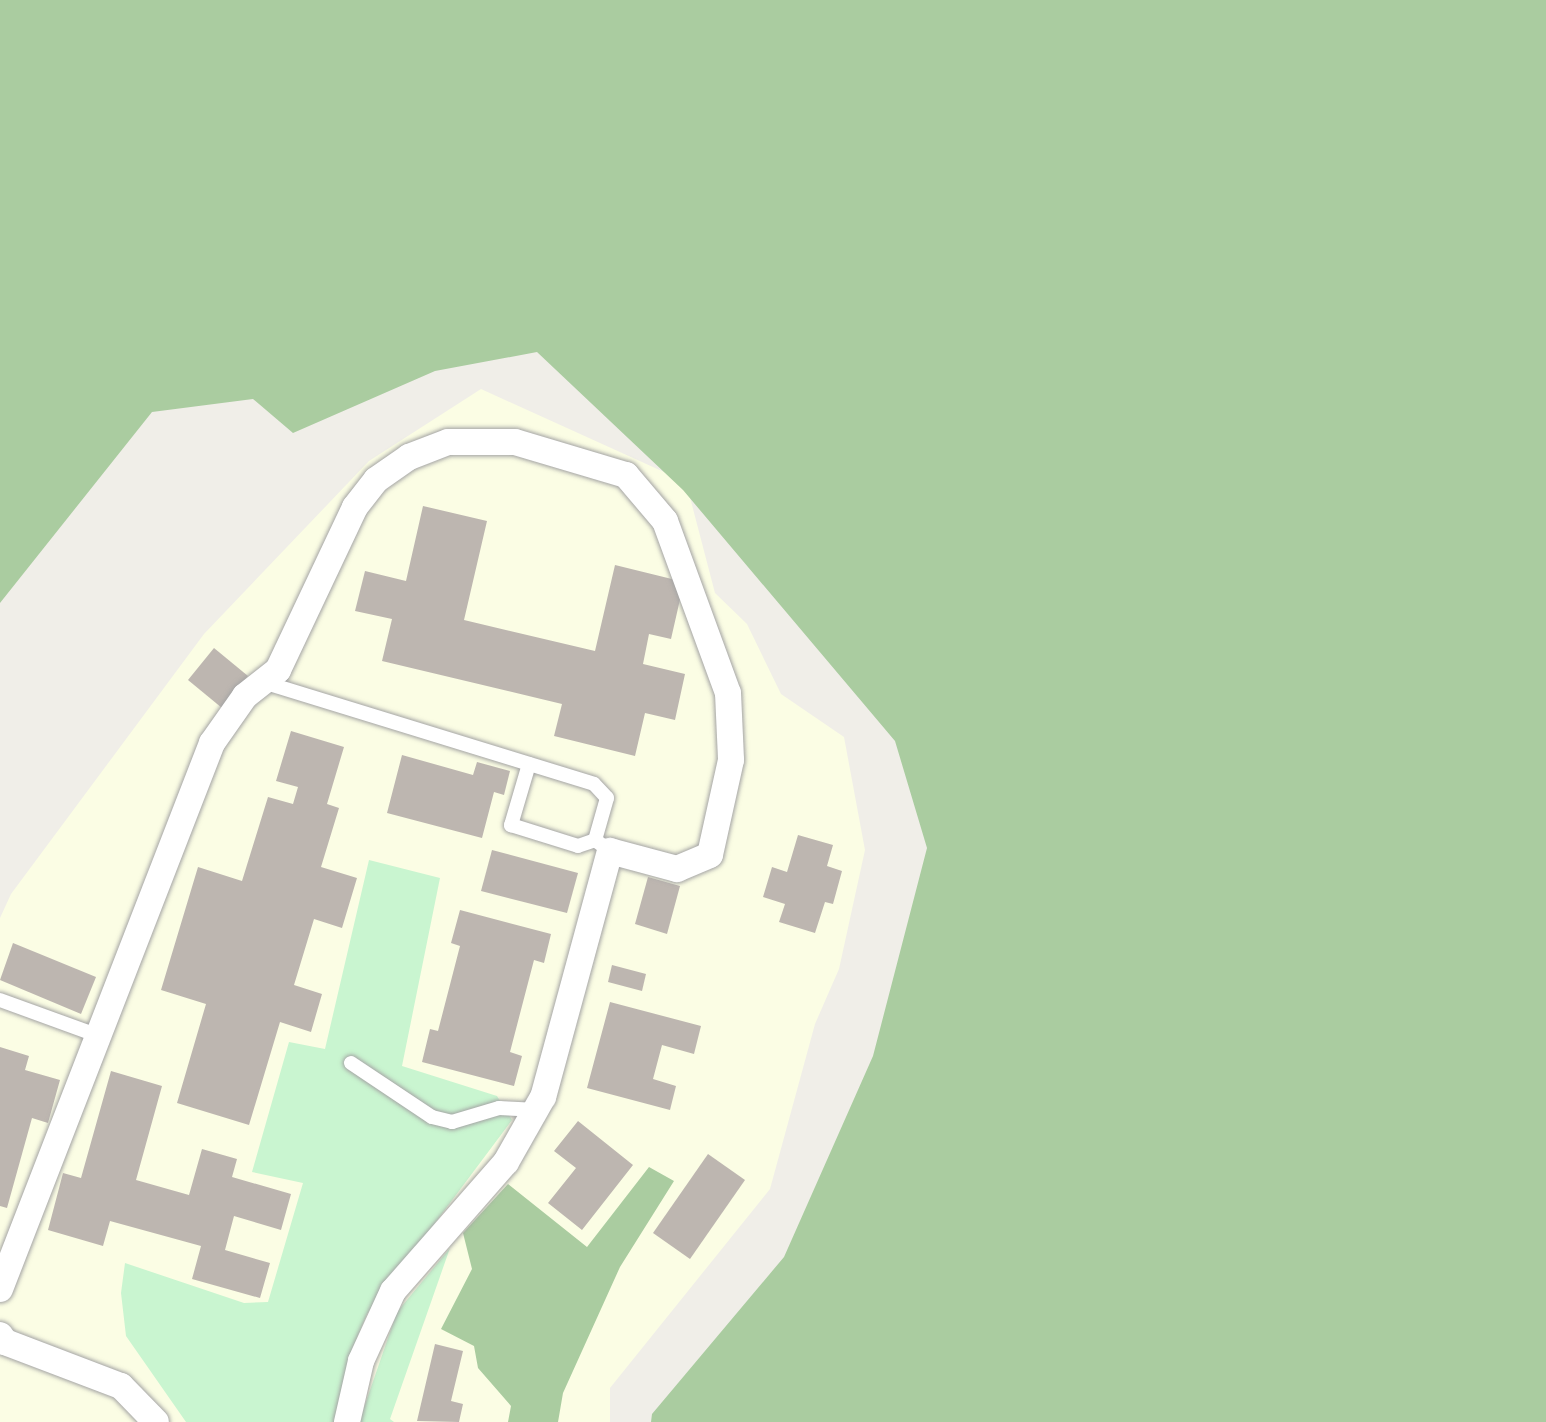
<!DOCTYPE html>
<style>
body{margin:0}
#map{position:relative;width:1546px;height:1422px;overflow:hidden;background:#f0eee8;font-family:Mulish,sans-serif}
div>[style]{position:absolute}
.education>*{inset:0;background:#fbfde4}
.forest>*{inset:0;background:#aacca0}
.park>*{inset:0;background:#c9f5d0}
.building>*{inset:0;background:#bdb6b0}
.roads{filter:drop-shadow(0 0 2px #a4a4a4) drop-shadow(0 0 2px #a4a4a4)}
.lane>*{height:14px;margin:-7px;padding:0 7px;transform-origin:7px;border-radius:7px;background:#fff}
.street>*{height:26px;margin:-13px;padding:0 13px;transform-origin:13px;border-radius:13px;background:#fff}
span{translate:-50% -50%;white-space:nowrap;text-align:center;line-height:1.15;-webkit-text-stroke:6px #fff;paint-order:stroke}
</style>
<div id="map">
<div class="education">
<div style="clip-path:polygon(481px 389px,686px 482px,715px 593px,747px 624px,781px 694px,844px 737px,865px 850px,839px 969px,815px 1024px,770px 1189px,610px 1388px,610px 1422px,0 1422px,0 918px,11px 894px,204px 634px,369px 461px)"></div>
</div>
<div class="forest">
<div style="clip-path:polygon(0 0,1546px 0,1546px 1422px,651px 1422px,652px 1414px,784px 1257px,873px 1056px,927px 848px,895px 741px,683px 490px,537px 352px,435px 371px,293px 433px,253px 399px,152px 412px,0 603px)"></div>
<div style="clip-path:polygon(649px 1167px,674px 1181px,620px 1267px,563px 1393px,558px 1422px,508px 1422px,511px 1406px,478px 1368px,474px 1346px,441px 1329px,472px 1269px,463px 1233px,508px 1184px,587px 1247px)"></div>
</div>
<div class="park">
<div style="clip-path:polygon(369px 860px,440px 878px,402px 1066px,497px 1096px,512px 1120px,367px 1314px,350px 1355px,334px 1422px,186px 1422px,126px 1336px,121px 1293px,125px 1263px,244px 1303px,268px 1302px,303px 1183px,252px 1172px,289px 1042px,325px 1049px)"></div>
<div style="clip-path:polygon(450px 1248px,390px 1419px,394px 1422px,359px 1422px,397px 1312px)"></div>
</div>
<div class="building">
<div style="clip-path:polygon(423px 506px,487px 521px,464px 620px,595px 651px,615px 565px,684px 582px,671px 639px,649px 634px,643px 664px,685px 674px,675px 720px,645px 713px,635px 756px,554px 736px,562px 704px,382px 661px,392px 619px,355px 611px,365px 571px,406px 581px)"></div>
<div style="clip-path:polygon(214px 648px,248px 676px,222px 708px,188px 680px)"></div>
<div style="clip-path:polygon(291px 731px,344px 747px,327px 804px,339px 808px,321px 867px,357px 878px,342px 928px,314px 919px,294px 985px,322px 994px,311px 1032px,280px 1022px,249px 1125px,177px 1103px,206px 1004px,161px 990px,198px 867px,242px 881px,268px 797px,293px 804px,298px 787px,276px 781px)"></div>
<div style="clip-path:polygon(402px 755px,473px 775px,477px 762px,510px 771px,504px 795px,494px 792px,482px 838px,387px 813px)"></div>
<div style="clip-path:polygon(798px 835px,833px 845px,827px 866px,842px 871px,833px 904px,825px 902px,815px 933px,779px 922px,785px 904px,763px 897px,772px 867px,787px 872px)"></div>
<div style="clip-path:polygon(492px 850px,578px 873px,567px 913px,481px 891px)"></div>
<div style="clip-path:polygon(648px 877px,680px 886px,667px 934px,635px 924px)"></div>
<div style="clip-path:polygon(460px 910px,551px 934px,544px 963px,534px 960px,510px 1052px,522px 1056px,514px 1086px,422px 1062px,430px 1029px,438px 1031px,460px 946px,451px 943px)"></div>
<div style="clip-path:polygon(13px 943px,96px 977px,81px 1014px,0 980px)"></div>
<div style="clip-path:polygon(612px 965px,646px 974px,642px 991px,608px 982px)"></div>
<div style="clip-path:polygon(610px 1002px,701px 1026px,694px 1054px,662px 1045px,653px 1079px,676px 1086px,670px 1110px,587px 1088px)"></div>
<div style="clip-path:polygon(0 1047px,29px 1056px,25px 1070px,60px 1080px,48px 1123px,32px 1118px,7px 1208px,0 1206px)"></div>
<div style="clip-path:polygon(111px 1071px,162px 1086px,136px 1180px,189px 1195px,202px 1149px,237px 1159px,232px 1177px,291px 1194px,281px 1230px,234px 1216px,225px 1250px,270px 1263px,260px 1298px,192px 1279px,201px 1246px,110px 1221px,103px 1246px,48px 1230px,63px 1173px,81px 1178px)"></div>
<div style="clip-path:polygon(578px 1121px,633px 1165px,582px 1230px,548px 1203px,576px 1168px,554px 1151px)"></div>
<div style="clip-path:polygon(708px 1154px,745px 1180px,690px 1259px,653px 1233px)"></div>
<div style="clip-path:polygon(435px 1344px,463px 1351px,451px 1401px,463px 1404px,459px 1422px,417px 1421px)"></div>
</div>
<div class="roads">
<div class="lane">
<div style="left:263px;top:682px;width:346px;rotate:17.1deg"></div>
<div style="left:594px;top:784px;width:19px;rotate:47deg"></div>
<div style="left:607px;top:798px;width:44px;rotate:105.9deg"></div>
<div style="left:595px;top:840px;width:19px;rotate:36deg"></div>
<div style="left:529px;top:764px;width:64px;rotate:106.4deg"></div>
<div style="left:511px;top:825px;width:70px;rotate:17.4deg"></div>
<div style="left:578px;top:846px;width:18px;rotate:-19deg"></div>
<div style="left:0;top:1000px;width:105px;rotate:20deg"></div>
<div style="left:351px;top:1063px;width:97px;rotate:33.7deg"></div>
<div style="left:432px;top:1117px;width:21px;rotate:14deg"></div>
<div style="left:452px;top:1122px;width:49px;rotate:-16.6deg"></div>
<div style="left:499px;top:1108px;width:38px;rotate:3deg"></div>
</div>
<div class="street">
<div style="left:0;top:1289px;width:586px;rotate:-68.78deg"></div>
<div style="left:212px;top:743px;width:57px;rotate:-54.9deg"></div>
<div style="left:245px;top:696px;width:42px;rotate:-38.2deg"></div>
<div style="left:278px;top:670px;width:180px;rotate:-64.7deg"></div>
<div style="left:355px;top:507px;width:34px;rotate:-52deg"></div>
<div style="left:376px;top:480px;width:40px;rotate:-34.9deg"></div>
<div style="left:409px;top:457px;width:42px;rotate:-21deg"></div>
<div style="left:448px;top:442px;width:67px"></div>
<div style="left:515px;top:442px;width:116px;rotate:16.6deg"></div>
<div style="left:626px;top:475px;width:60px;rotate:49.7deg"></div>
<div style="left:665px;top:521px;width:183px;rotate:69.9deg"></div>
<div style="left:728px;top:693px;width:67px;rotate:87.4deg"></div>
<div style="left:731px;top:760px;width:97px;rotate:102.5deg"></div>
<div style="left:710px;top:855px;width:36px;rotate:157deg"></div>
<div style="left:677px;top:869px;width:69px;rotate:-165deg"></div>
<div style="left:610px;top:851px;width:255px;rotate:105.2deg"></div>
<div style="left:543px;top:1097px;width:75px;rotate:119.6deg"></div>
<div style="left:506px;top:1162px;width:171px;rotate:131.2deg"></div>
<div style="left:393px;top:1291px;width:77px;rotate:114.6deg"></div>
<div style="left:361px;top:1361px;width:63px;rotate:102.9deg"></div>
<div style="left:0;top:1335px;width:9px;rotate:54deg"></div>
<div style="left:5px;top:1342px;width:124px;rotate:20.8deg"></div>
<div style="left:121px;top:1386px;width:50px;rotate:45.8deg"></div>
</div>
</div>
</div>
